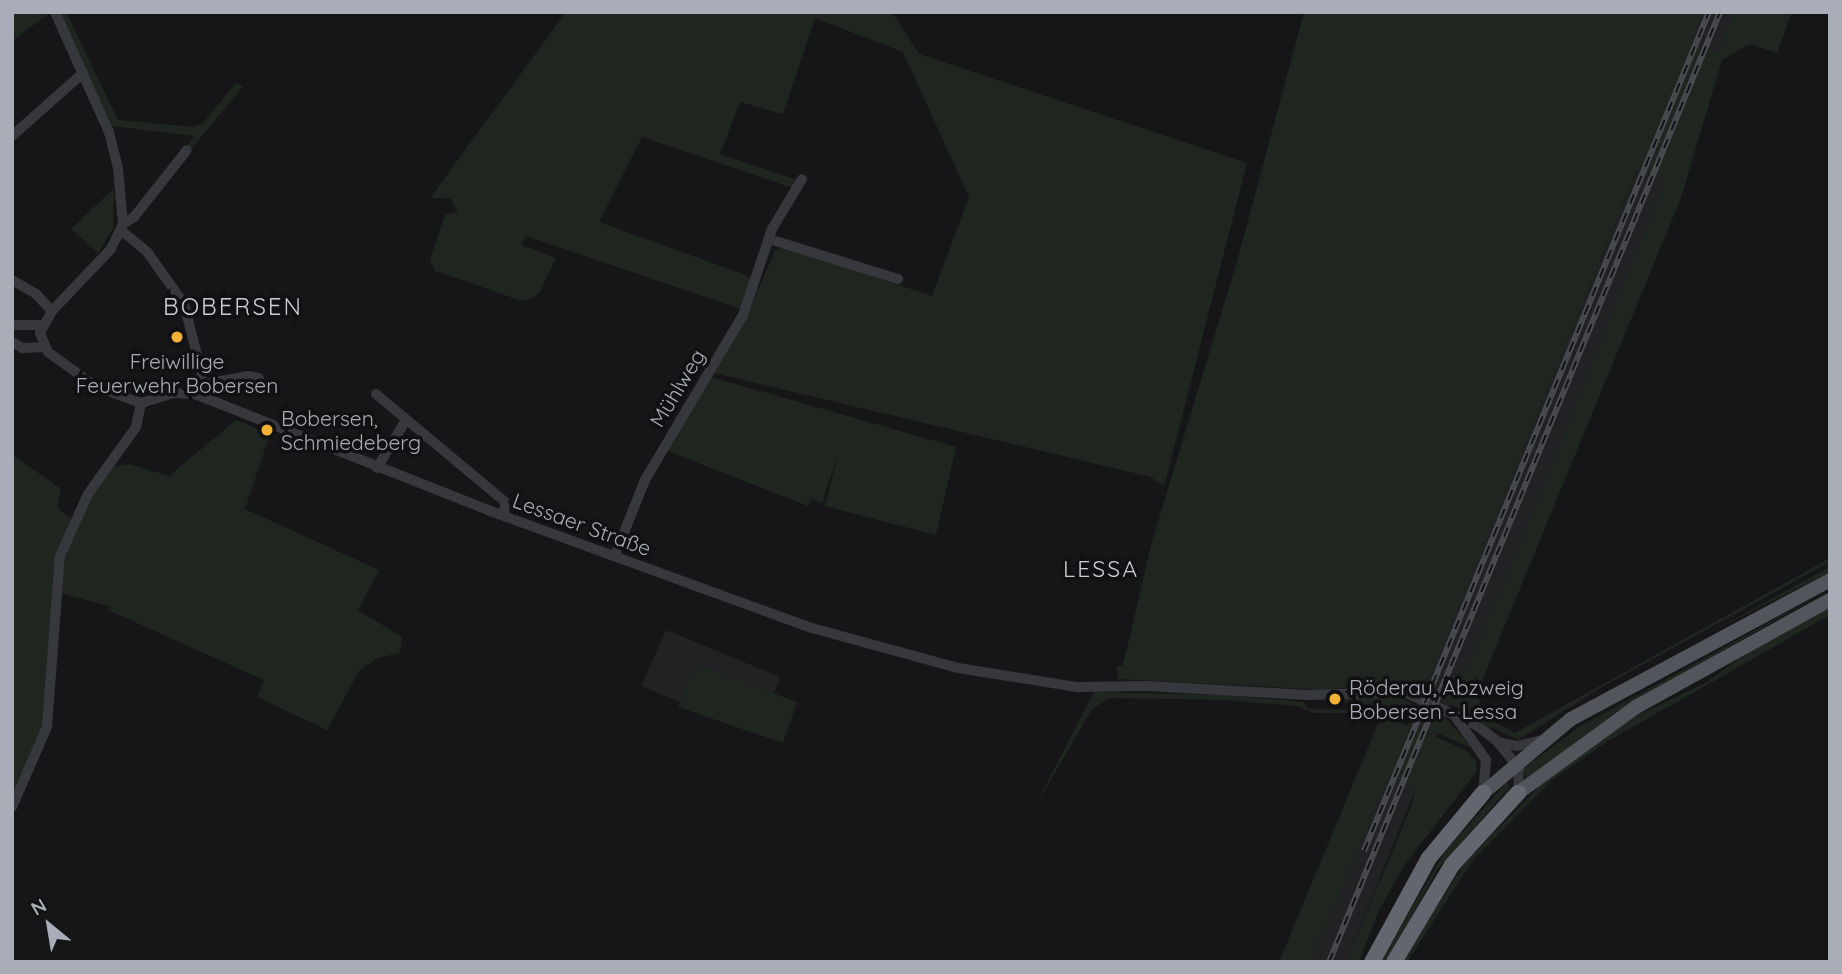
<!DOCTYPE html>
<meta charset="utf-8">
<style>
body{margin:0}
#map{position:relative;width:1842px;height:974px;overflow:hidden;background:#161618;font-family:Quicksand,sans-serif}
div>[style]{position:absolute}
.built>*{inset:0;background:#222225}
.green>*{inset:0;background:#1e261f}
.minor>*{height:10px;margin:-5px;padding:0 5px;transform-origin:5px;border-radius:5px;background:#37383d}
.major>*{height:14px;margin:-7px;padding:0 7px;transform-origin:7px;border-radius:7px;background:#53555c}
.highway>*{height:16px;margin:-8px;padding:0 8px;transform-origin:8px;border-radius:8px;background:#63666e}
.rail>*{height:6px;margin-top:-3px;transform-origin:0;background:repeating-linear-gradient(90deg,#111113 0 10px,#4a4c52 0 20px);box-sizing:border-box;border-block:2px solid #4a4c52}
.dots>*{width:19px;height:19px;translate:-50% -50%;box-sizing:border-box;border:4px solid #111113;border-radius:50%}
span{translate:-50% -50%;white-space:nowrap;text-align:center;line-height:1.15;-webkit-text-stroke:7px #111113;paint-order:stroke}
.poi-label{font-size:21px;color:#a8adb8}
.left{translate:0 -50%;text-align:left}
.street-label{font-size:21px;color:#a8adb8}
.neighbourhood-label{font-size:23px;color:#c9ccd4;letter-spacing:2px}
.quarter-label{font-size:24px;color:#c9ccd4;letter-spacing:2px}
.frame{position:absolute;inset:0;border:14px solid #a8adb8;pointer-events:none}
.north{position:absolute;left:14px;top:890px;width:70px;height:70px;-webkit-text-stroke:5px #111113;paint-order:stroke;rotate:330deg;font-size:19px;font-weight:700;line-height:28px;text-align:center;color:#a8adb8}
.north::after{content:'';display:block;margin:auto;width:24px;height:32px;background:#a8adb8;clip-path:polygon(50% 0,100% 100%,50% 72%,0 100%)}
</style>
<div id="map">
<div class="built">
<div style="clip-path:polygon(1703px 12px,1735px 12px,1497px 601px,1454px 694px,1346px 962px,1310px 962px)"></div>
<div style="clip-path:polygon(666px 630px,780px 677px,773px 695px,695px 665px,680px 702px,641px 686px)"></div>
</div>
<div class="green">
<div style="clip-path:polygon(12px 12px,51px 12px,12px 41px)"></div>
<div style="clip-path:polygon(60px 12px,66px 12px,118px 120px,193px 127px,203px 123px,236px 83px,243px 87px,191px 149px,187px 147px,194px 136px,112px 126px)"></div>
<div style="clip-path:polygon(566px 12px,892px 12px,919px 54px,1247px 163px,1164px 487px,1151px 477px,714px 373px,746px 317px,775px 251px,784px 247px,932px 296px,969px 197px,903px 52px,815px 18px,783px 114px,740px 102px,720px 154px,797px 180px,793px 188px,642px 137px,599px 222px,754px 278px,741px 309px,526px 236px,521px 245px,556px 258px,540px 292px,530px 299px,522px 301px,435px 271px,430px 259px,445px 215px,458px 212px,450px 198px,430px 198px)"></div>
<div style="clip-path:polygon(evenodd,1304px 12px,1703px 12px,1691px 42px,1718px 53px,1735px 12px,1792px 12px,1777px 53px,1749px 44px,1722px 60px,1681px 198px,1477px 693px,1484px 717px,1515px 733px,1830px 558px,1830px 562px,1602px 687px,1518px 740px,1492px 727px,1489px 730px,1473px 714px,1399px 682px,1324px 690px,1118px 679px,1117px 666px,1122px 666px,1130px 636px,1151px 545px,1238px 258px,1304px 12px,1638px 168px,1666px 180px,1497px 601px,1454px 694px,1427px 682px,1638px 168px)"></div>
<div style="clip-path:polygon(114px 188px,113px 229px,98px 253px,71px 229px)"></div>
<div style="clip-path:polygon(711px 377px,956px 447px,936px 535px,825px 506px,839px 451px,822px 503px,811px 499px,808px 506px,665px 450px)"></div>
<div style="clip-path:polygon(236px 420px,270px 434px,245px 509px,379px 570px,358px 610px,402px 637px,400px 653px,377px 658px,359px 671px,327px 730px,257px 697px,264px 680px,108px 610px,109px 606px,60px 593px,65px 555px,83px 510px,112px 467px,129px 464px,169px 476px)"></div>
<div style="clip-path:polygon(12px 454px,61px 489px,57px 507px,72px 520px,53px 584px,45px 725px,12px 793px)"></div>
<div style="clip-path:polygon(1830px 567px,1830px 572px,1707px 634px)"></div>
<div style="clip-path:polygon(1830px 589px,1616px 712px,1526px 779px,1524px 768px,1579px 727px)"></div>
<div style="clip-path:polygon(1830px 608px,1830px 615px,1608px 741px,1552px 780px,1473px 860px,1407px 962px,1401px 962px,1465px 863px,1549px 776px,1630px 719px,1705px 683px,1750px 651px)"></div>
<div style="clip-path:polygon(695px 665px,797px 702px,783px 743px,678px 707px)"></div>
<div style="clip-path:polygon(1094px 692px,1224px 695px,1303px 702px,1309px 709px,1371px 710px,1464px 749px,1475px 760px,1477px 771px,1406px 863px,1379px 910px,1359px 962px,1346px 962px,1413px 802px,1415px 787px,1388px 776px,1310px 962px,1279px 962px,1380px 719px,1366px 713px,1314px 713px,1297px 706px,1224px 700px,1108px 698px,1091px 711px,1031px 814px)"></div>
<div style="clip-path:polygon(1391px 695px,1443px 715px,1472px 748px,1372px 705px,1341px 702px,1341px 698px)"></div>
<div style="clip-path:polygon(1507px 782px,1510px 787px,1438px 869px,1386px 962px,1380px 962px,1445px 851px)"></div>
</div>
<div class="minor">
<div style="left:55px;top:12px;width:132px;rotate:65.8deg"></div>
<div style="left:109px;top:132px;width:37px;rotate:76deg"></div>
<div style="left:118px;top:168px;width:56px;rotate:84.9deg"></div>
<div style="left:123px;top:224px;width:28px;rotate:116deg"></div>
<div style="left:111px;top:249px;width:86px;rotate:133.6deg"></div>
<div style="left:52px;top:311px;width:25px;rotate:119deg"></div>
<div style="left:40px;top:333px;width:21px;rotate:67deg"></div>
<div style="left:48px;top:352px;width:58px;rotate:35.9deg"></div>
<div style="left:95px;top:386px;width:49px;rotate:20.3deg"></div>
<div style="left:141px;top:403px;width:34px;rotate:-17deg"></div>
<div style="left:173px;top:393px;width:22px;rotate:3deg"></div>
<div style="left:195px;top:394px;width:317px;rotate:21.6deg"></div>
<div style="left:490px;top:511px;width:343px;rotate:20deg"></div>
<div style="left:812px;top:628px;width:151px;rotate:15.3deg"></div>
<div style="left:958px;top:668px;width:121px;rotate:9.1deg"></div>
<div style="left:1077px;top:687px;width:70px;rotate:-0.8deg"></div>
<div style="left:1147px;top:686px;width:161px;rotate:3.2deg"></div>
<div style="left:1308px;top:695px;width:96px;rotate:-1.8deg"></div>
<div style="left:1404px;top:692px;width:79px;rotate:24.6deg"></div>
<div style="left:1476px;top:725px;width:26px;rotate:37deg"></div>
<div style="left:1497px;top:741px;width:35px;rotate:51deg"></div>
<div style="left:1519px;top:768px;width:25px;rotate:92deg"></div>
<div style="left:12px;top:136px;width:95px;rotate:-41.6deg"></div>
<div style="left:123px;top:224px;width:13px;rotate:-32deg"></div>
<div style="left:134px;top:217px;width:85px;rotate:-51.7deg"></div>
<div style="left:121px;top:230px;width:35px;rotate:40deg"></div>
<div style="left:148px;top:253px;width:62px;rotate:54.8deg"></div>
<div style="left:184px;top:304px;width:72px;rotate:75.6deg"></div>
<div style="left:202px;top:374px;width:21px;rotate:109deg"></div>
<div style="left:769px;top:239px;width:135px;rotate:17.2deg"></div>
<div style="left:12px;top:280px;width:28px;rotate:30deg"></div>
<div style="left:36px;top:294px;width:23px;rotate:47deg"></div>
<div style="left:12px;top:325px;width:29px"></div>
<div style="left:12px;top:342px;width:13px;rotate:29deg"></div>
<div style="left:23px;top:348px;width:21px;rotate:-3deg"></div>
<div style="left:200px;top:385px;width:49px;rotate:-10.6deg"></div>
<div style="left:248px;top:376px;width:11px;rotate:10deg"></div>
<div style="left:376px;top:394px;width:168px;rotate:39.9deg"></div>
<div style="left:505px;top:502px;width:14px;rotate:94deg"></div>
<div style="left:377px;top:468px;width:56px;rotate:-58.9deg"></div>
<div style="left:615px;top:555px;width:81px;rotate:-68.2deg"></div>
<div style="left:645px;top:480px;width:192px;rotate:-59.3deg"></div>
<div style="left:743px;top:315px;width:91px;rotate:-71.4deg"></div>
<div style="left:772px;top:229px;width:58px;rotate:-59deg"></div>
<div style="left:1455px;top:716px;width:54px;rotate:54.8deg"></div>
<div style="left:1486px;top:760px;width:33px;rotate:95deg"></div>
<div style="left:1498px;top:742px;width:19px;rotate:12deg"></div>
<div style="left:1517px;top:746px;width:27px;rotate:-13deg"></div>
<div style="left:12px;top:807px;width:87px;rotate:-66.4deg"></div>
<div style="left:47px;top:727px;width:171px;rotate:-85.7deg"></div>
<div style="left:60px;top:556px;width:68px;rotate:-65.7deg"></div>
<div style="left:88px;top:494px;width:82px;rotate:-54.4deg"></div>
<div style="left:136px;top:427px;width:25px;rotate:-78deg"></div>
</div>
<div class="major">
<div style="left:1483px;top:793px;width:115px;rotate:-40.1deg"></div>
<div style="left:1571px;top:719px;width:294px;rotate:-28.2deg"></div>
<div style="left:1518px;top:793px;width:146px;rotate:-36.1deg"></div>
<div style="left:1636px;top:707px;width:222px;rotate:-28.9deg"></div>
</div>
<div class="highway">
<div style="left:1372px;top:962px;width:119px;rotate:-61.3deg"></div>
<div style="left:1429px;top:858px;width:85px;rotate:-50.3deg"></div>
<div style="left:1394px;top:962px;width:113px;rotate:-59.1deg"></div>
<div style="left:1452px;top:865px;width:98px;rotate:-47.5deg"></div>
</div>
<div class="rail">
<div style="left:1364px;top:851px;width:907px;rotate:-67.65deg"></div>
<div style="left:1329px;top:962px;width:1027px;rotate:-67.63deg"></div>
</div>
<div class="dots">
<div style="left:177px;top:337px;background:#f2b134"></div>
<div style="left:267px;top:430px;background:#f2b134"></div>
<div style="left:1335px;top:699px;background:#f2b134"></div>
</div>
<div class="poi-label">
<span style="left:177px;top:373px">Freiwillige<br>Feuerwehr Bobersen</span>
<span class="left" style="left:281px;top:430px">Bobersen,<br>Schmiedeberg</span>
<span class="left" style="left:1349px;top:699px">Röderau, Abzweig<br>Bobersen - Lessa</span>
</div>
<div class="street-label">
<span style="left:677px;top:388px;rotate:-59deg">Mühlweg</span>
<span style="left:582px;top:524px;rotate:20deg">Lessaer Straße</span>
</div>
<div class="neighbourhood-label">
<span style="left:1101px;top:569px">LESSA</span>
</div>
<div class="quarter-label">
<span style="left:233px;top:307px">BOBERSEN</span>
</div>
<div class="frame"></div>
<div class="north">N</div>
</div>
